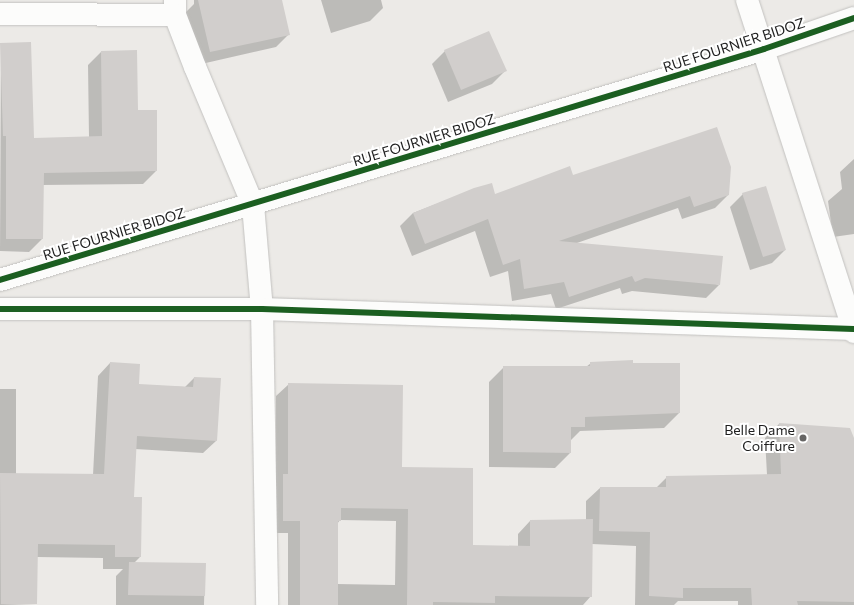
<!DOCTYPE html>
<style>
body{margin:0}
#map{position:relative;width:854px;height:605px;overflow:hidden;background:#eceae7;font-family:Commissioner,sans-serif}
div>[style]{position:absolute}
.shadow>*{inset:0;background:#0003}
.building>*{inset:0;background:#d1cecc}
.roads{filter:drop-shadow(0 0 1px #c2c1bf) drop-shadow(0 0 1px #c2c1bf)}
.minor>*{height:22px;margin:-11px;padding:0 11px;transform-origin:11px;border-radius:11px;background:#fcfcfb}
.cycleway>*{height:6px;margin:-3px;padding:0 3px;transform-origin:3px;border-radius:3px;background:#1b5e20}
.dots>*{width:11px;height:11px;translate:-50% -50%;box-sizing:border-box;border:2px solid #fff;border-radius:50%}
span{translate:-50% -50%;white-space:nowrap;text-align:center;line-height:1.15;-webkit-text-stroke:4px #fff;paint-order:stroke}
.street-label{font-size:14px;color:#1e1e1e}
.poi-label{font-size:14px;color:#1e1e1e}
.right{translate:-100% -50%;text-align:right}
</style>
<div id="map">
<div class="shadow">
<div style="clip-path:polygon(194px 0,281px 0,289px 34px,276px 47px,197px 65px,185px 13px,194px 4px)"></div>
<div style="clip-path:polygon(321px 0,381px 0,383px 8px,370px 21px,331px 33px)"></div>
<div style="clip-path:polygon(1px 44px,33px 139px,89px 138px,88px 65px,101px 52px,137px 111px,156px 171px,143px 184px,42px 185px,42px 239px,29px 252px,0 251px)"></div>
<div style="clip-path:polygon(445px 51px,505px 71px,492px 84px,448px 102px,432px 64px)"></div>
<div style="clip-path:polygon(854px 159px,854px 234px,833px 237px,828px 201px,842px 189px,840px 172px)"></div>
<div style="clip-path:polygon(572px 176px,728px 195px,715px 208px,682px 219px,678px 208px,574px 244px,719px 285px,706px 298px,632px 291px,622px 294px,620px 288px,556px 309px,551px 294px,512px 301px,508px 271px,490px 277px,475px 231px,412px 256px,400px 226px,413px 213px,475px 189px,495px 195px)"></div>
<div style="clip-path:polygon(743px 194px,785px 250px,772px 263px,750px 270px,730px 207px)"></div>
<div style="clip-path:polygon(110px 363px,138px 385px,185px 387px,194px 378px,216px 441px,203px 453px,135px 449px,132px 498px,140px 557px,134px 563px,205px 564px,204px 605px,116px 605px,116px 576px,123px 569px,103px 569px,103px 558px,37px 557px,36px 604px,0 605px,0 389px,16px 389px,16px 474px,93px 475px,98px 376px)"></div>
<div style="clip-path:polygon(591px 363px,632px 364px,679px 413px,664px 428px,580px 431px,570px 441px,570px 453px,555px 468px,489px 467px,489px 382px,504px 367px,586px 367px)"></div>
<div style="clip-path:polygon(evenodd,289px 384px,401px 468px,472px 546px,518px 547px,518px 534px,530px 521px,586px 520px,586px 501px,600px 488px,656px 488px,667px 477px,767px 475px,765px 438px,779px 424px,849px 429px,854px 441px,854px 605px,738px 605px,738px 601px,678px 601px,674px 605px,635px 605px,636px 546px,592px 544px,591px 596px,583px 605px,288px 605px,288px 533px,271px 533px,271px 487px,276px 482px,276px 396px,289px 384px,340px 520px,396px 521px,395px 585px,337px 584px,337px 524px,340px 520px)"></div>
</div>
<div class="building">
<div style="clip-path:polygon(198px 0,282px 0,290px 35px,210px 52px)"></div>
<div style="clip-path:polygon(489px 31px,507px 71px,461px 90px,444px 50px)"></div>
<div style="clip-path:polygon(31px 42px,34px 138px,102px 136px,101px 51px,137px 50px,138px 110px,157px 110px,157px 171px,44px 173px,43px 239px,6px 239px,6px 136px,3px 136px,0 43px)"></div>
<div style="clip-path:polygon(717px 127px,731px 167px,729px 195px,694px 207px,690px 196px,559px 241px,723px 256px,720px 285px,645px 278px,635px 282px,632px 276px,569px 297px,564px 282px,524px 289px,520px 259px,503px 265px,488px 219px,425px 244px,413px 213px,474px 188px,492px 183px,495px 194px,570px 166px,573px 175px)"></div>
<div style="clip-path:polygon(766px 186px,786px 250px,763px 257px,742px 193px)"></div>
<div style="clip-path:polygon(633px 360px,633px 363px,680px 363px,680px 413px,585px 417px,585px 427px,571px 427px,571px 453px,503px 452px,503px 366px,590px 366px,590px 362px)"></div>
<div style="clip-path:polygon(110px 362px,140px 364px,139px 384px,193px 387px,194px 377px,221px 378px,217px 441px,137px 436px,134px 497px,142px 497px,141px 557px,115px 557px,115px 545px,38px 544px,37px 604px,1px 604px,0 473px,104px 474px)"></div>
<div style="clip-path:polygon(288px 383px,403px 385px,402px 467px,473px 468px,473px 545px,530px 546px,530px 520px,593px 519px,592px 597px,495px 596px,495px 603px,433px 602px,433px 605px,407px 605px,408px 509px,341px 508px,341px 521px,338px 521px,338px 605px,300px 605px,300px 521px,283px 521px,283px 474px,288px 474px)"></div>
<div style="clip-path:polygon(779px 423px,850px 428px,854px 438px,854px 602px,797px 601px,798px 605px,752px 605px,751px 588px,683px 588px,683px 598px,649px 596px,650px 532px,599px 531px,600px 487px,666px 487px,666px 476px,781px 474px)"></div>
<div style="clip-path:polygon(129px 562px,206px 563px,205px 596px,128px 595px)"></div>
</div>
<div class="roads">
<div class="minor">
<div style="left:175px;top:0;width:15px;rotate:90deg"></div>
<div style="left:175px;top:15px;width:56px;rotate:69deg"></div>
<div style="left:195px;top:67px;width:150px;rotate:67.2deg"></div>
<div style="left:253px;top:205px;width:104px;rotate:85.1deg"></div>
<div style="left:262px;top:309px;width:296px;rotate:89deg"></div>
<div style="left:747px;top:0;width:349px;rotate:72.1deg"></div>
<div style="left:0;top:14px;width:175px;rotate:0.3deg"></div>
<div style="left:0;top:280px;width:798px;rotate:-16.82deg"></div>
<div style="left:764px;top:49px;width:95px;rotate:-19deg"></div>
<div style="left:0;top:309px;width:262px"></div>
<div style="left:262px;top:309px;width:592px;rotate:1.93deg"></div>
</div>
</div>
<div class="cycleway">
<div style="left:0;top:280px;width:798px;rotate:-16.82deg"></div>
<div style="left:764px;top:49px;width:95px;rotate:-19deg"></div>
<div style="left:0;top:309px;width:262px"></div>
<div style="left:262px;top:309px;width:592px;rotate:1.93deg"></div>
</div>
<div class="dots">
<div style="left:803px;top:438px;background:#666564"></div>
</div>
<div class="street-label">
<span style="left:734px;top:45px;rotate:-18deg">RUE FOURNIER BIDOZ</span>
<span style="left:424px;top:140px;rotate:-17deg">RUE FOURNIER BIDOZ</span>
<span style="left:114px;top:234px;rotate:-17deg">RUE FOURNIER BIDOZ</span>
</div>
<div class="poi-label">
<span class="right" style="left:795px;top:438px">Belle Dame<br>Coiffure</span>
</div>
</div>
